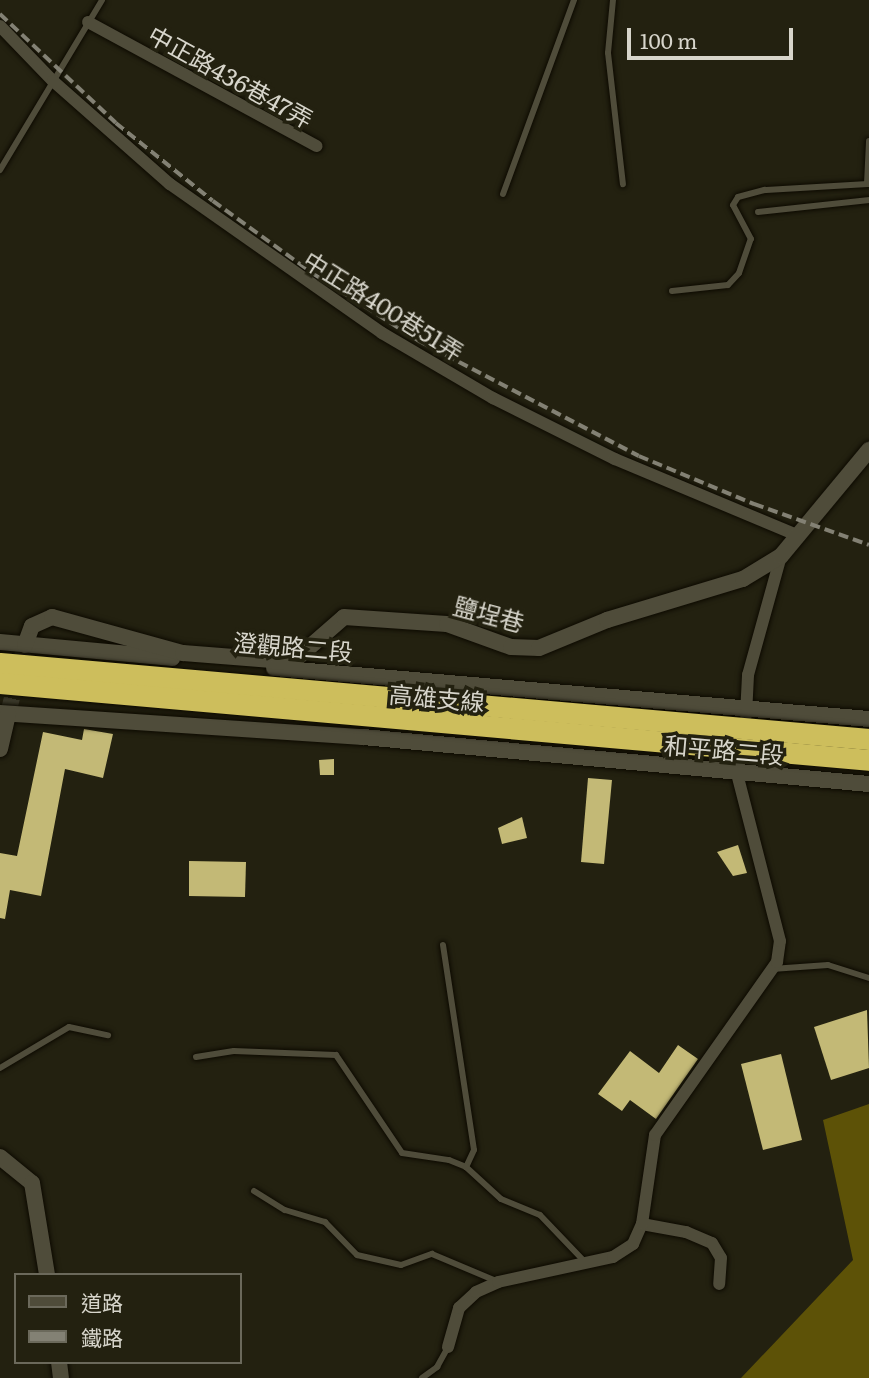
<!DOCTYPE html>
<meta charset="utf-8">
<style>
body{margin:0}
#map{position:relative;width:869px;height:1378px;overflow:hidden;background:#232110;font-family:Literata,"Noto Sans TC",serif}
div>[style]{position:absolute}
.forest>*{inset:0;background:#5d5207}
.building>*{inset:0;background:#c3b976}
.tertiary-tunnel>*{height:16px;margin-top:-8px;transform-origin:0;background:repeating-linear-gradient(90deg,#3e3c2c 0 16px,transparent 0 24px)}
.roads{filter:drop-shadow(0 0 2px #0d0a00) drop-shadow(0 0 2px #0d0a00)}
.service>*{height:6px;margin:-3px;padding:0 3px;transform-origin:3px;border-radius:3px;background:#4f4c3a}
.minor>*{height:12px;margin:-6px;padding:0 6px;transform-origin:6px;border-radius:6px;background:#4f4c3a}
.tertiary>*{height:16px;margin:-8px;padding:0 8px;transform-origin:8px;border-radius:8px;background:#4f4c3a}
.rail>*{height:3.5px;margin-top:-1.75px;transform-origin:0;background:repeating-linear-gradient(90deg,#838174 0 10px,transparent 0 15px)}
.bridges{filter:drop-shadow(0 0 2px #0d0a00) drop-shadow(0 0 2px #0d0a00)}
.motorway-bridge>*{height:21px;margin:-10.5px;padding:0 10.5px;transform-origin:10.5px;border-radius:10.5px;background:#cdbe5c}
span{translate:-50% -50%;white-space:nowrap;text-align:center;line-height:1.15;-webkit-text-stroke:7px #232110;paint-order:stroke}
.street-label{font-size:24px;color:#d7d5cb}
.legend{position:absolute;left:14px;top:1273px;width:228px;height:91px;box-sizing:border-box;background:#232110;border:2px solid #6b695b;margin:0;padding:9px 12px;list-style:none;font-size:21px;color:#d7d5cb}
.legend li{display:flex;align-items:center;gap:14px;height:35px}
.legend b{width:35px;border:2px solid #6b695b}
.scale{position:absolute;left:627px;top:28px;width:166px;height:32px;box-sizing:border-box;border:4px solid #d7d5cb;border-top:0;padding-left:9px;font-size:21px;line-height:24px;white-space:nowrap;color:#d7d5cb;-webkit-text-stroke:5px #232110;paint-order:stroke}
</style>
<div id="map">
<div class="forest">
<div style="clip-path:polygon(869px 1104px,869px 1378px,741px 1378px,853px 1260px,823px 1120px)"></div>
</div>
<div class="building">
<div style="clip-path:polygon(84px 729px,113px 734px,103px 778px,65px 769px,41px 896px,10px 890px,5px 919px,0 918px,0 853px,17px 856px,43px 732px,82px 740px)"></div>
<div style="clip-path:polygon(334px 759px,334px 775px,320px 775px,319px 760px)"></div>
<div style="clip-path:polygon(588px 778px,612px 780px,604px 864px,581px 862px)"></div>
<div style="clip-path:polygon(522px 817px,527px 838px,502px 844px,498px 828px)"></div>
<div style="clip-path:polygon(738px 845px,747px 873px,733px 876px,717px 852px)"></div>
<div style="clip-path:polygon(189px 861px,246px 862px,245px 897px,189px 896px)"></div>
<div style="clip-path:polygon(867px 1010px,869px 1068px,831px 1080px,814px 1027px)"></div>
<div style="clip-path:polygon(678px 1045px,698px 1059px,656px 1119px,630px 1100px,622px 1111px,598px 1094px,630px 1051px,659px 1073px)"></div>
<div style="clip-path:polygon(781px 1054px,802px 1140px,763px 1150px,741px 1064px)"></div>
</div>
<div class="tertiary-tunnel">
<div style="left:8px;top:714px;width:71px;rotate:-76.2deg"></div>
</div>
<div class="roads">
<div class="service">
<div style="left:613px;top:0;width:53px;rotate:95.4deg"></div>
<div style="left:608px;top:53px;width:132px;rotate:83.5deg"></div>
<div style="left:0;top:170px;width:198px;rotate:-59deg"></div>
<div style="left:867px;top:184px;width:43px;rotate:-87.3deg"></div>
<div style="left:503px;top:194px;width:207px;rotate:-69.9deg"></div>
<div style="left:758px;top:212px;width:112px;rotate:-6.2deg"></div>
<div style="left:672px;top:291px;width:56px;rotate:-6.1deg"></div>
<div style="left:728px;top:285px;width:16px;rotate:-47deg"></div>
<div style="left:739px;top:273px;width:36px;rotate:-71deg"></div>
<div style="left:751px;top:239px;width:38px;rotate:-118deg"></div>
<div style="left:733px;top:205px;width:9px;rotate:-58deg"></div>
<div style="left:738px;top:197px;width:28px;rotate:-15deg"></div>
<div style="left:765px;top:190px;width:104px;rotate:-3.3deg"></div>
<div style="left:443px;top:945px;width:207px;rotate:81.4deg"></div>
<div style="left:474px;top:1150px;width:19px;rotate:115deg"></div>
<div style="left:772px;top:969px;width:56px;rotate:-4.1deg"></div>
<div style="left:828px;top:965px;width:43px;rotate:17.6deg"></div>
<div style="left:196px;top:1057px;width:38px;rotate:-9deg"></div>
<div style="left:234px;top:1051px;width:102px;rotate:2.2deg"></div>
<div style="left:336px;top:1055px;width:118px;rotate:56deg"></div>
<div style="left:402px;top:1153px;width:48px;rotate:8.5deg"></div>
<div style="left:449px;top:1160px;width:18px;rotate:22deg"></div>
<div style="left:466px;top:1167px;width:47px;rotate:42.4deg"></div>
<div style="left:501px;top:1199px;width:42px;rotate:22.3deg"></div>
<div style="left:540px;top:1215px;width:64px;rotate:46.3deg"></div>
<div style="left:0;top:1068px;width:80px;rotate:-30.7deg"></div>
<div style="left:69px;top:1027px;width:40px;rotate:12deg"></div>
<div style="left:254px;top:1191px;width:36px;rotate:32deg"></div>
<div style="left:285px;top:1210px;width:42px;rotate:16.7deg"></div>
<div style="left:325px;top:1222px;width:46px;rotate:45.9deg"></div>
<div style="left:357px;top:1255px;width:45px;rotate:12.8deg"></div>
<div style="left:401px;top:1265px;width:33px;rotate:-20deg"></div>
<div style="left:432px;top:1254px;width:69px;rotate:22.9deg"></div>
<div style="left:422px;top:1378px;width:19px;rotate:-36deg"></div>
<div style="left:437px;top:1367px;width:23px;rotate:-61deg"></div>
</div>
<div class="minor">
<div style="left:88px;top:22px;width:260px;rotate:28.5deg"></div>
<div style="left:0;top:26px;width:76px;rotate:46.1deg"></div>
<div style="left:53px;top:81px;width:156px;rotate:41.4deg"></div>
<div style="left:170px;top:184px;width:259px;rotate:35.1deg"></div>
<div style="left:382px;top:333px;width:129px;rotate:30.4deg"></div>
<div style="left:493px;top:398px;width:136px;rotate:26.6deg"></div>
<div style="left:615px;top:459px;width:199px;rotate:22.7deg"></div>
<div style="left:746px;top:715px;width:40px;rotate:-87.1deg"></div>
<div style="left:748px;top:675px;width:123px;rotate:-74.5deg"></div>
<div style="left:642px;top:1224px;width:45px;rotate:10.3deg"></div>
<div style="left:686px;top:1232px;width:28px;rotate:23deg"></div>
<div style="left:712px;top:1243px;width:17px;rotate:59deg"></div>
<div style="left:721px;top:1258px;width:26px;rotate:94deg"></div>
<div style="left:448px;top:1347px;width:41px;rotate:-74.2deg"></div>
<div style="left:459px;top:1308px;width:23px;rotate:-43deg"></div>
<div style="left:476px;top:1292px;width:24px;rotate:-24deg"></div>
<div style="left:498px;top:1282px;width:118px;rotate:-12.3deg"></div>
<div style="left:613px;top:1257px;width:24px;rotate:-33deg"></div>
<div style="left:633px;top:1244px;width:22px;rotate:-66deg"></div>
<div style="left:642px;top:1224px;width:90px;rotate:-81.7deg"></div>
<div style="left:655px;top:1135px;width:212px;rotate:-54.8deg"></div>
<div style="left:777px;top:962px;width:21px;rotate:-82deg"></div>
<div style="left:780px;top:941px;width:173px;rotate:-104.4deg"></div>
<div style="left:737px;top:773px;width:29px;rotate:-82deg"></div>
</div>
<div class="tertiary">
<div style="left:0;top:642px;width:173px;rotate:5.3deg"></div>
<div style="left:25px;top:645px;width:20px;rotate:-70deg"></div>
<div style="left:32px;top:626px;width:22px;rotate:-24deg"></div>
<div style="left:52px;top:617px;width:136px;rotate:15.4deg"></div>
<div style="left:183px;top:653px;width:102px;rotate:4.5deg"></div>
<div style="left:285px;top:661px;width:12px;rotate:-14deg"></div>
<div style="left:297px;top:658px;width:62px;rotate:-41.1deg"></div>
<div style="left:344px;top:617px;width:103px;rotate:3.9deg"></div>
<div style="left:447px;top:624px;width:68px;rotate:19.8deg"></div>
<div style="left:511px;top:647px;width:28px;rotate:2deg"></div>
<div style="left:539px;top:648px;width:74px;rotate:-22.4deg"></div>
<div style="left:607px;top:620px;width:142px;rotate:-16.8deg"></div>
<div style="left:743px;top:579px;width:44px;rotate:-31.2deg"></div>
<div style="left:781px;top:556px;width:138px;rotate:-50.3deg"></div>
<div style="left:274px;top:668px;width:597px;rotate:4.9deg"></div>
<div style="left:0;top:713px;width:364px;rotate:3.8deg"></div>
<div style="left:363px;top:737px;width:508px;rotate:5.31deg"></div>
<div style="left:0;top:749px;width:36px;rotate:-77deg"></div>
<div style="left:0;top:1157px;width:41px;rotate:39.1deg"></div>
<div style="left:32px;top:1183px;width:93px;rotate:80.7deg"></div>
<div style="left:59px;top:1362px;width:16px;rotate:83deg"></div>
</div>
</div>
<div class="rail">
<div style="left:0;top:14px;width:159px;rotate:43.2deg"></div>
<div style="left:116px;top:123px;width:124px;rotate:38.8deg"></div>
<div style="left:213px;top:201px;width:125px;rotate:35.9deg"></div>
<div style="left:314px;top:274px;width:125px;rotate:32.5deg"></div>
<div style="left:419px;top:341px;width:248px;rotate:27.6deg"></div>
<div style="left:639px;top:456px;width:125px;rotate:22.7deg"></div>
<div style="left:754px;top:504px;width:122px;rotate:19.6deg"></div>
</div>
<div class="bridges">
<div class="motorway-bridge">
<div style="left:0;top:663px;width:872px;rotate:5deg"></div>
<div style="left:0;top:683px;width:872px;rotate:5.06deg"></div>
</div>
</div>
<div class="street-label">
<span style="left:231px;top:76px;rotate:29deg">中正路436巷47弄</span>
<span style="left:384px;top:305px;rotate:32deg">中正路400巷51弄</span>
<span style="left:489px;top:613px;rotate:15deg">鹽埕巷</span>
<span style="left:293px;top:646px;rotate:5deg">澄觀路二段</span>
<span style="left:437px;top:697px;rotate:5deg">高雄支線</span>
<span style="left:724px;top:749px;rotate:5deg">和平路二段</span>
</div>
<ul class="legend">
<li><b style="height:9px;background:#4f4c3a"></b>道路</li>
<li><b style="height:9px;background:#838174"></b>鐵路</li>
</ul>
<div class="scale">100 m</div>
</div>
